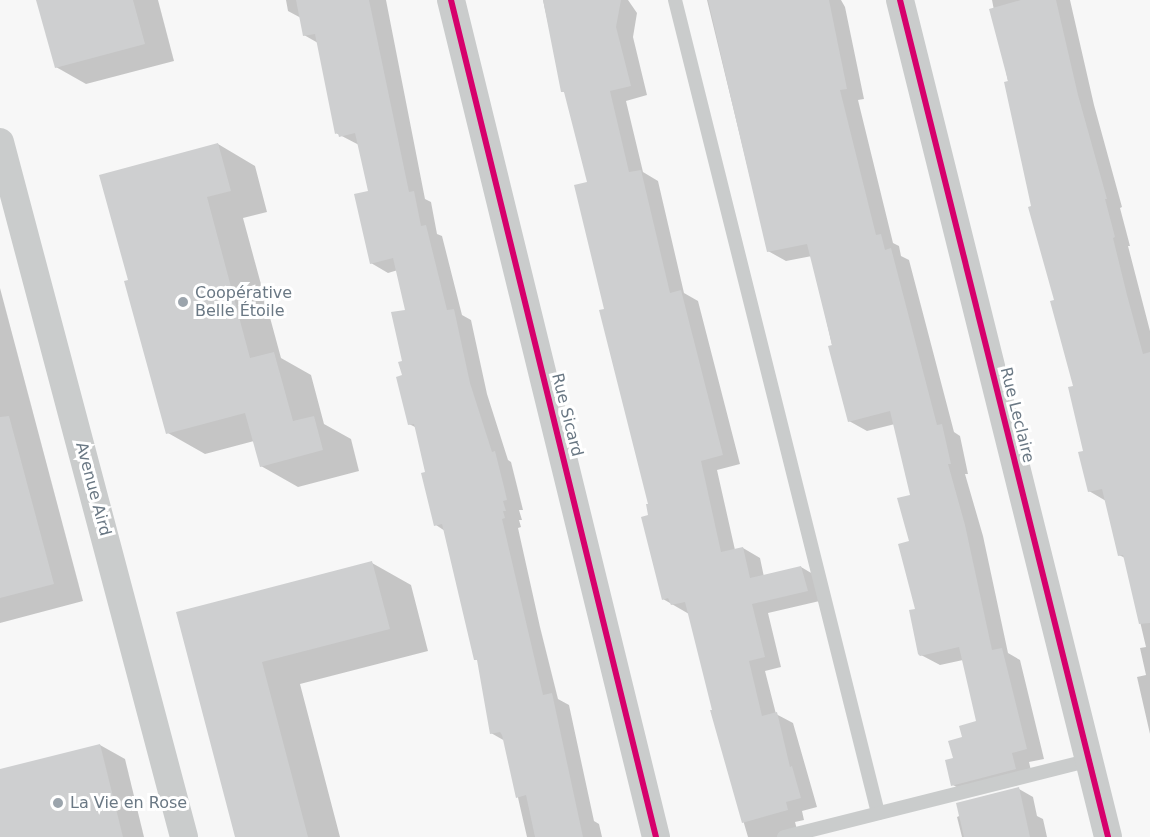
<!DOCTYPE html>
<meta charset="utf-8">
<style>
body{margin:0}
#map{position:relative;width:1150px;height:837px;overflow:hidden;background:#f7f7f7;font-family:"DejaVu Sans",sans-serif}
div>[style]{position:absolute}
.shadow>*{inset:0;background:#0003}
.building>*{inset:0;background:#cecfd0}
.lane>*{height:14px;margin:-7px;padding:0 7px;transform-origin:7px;border-radius:7px;background:#cacccc}
.street>*{height:28px;margin:-14px;padding:0 14px;transform-origin:14px;border-radius:14px;background:#cacccc}
.cycleway>*{height:6px;margin:-3px;padding:0 3px;transform-origin:3px;border-radius:3px;background:#d6006c}
.dots>*{width:16px;height:16px;translate:-50% -50%;box-sizing:border-box;border:3px solid #fff;border-radius:50%}
span{translate:-50% -50%;white-space:nowrap;text-align:center;line-height:1.15;-webkit-text-stroke:6px #fff;paint-order:stroke}
.poi-label{font-size:16px;color:#6a7884}
.left{translate:0 -50%;text-align:left}
.street-label{font-size:16px;color:#6a7884}
</style>
<div id="map">
<div class="shadow">
<div style="clip-path:polygon(38px 0,158px 0,174px 61px,86px 84px,56px 67px)"></div>
<div style="clip-path:polygon(286px 0,386px 0,425px 199px,431px 202px,437px 234px,442px 236px,462px 315px,471px 320px,487px 394px,508px 460px,511px 462px,523px 510px,519px 510px,522px 520px,519px 520px,521px 527px,518px 528px,540px 627px,558px 699px,569px 705px,594px 821px,599px 824px,602px 837px,527px 837px,505px 741px,491px 733px,478px 661px,445px 531px,436px 525px,417px 428px,409px 424px,404px 377px,406px 311px,398px 270px,388px 273px,371px 263px,370px 193px,359px 145px,336px 133px,318px 43px,304px 35px,301px 18px,288px 11px)"></div>
<div style="clip-path:polygon(543px 0,628px 0,637px 13px,633px 37px,647px 95px,626px 101px,643px 172px,658px 181px,684px 293px,698px 301px,740px 464px,717px 470px,735px 550px,743px 548px,760px 558px,764px 577px,801px 567px,818px 577px,824px 600px,768px 613px,781px 667px,765px 671px,776px 714px,793px 723px,817px 807px,802px 811px,804px 820px,795px 822px,799px 837px,748px 837px,711px 711px,714px 711px,689px 614px,663px 599px,650px 505px,605px 310px,589px 183px,566px 94px,563px 91px)"></div>
<div style="clip-path:polygon(707px 0,841px 0,845px 7px,864px 99px,858px 100px,893px 243px,899px 246px,901px 256px,909px 260px,954px 432px,960px 436px,968px 474px,965px 474px,983px 536px,1008px 653px,1020px 660px,1044px 759px,1029px 762px,1033px 779px,971px 795px,953px 785px,955px 759px,964px 738px,978px 722px,963px 660px,940px 665px,921px 655px,910px 542px,912px 496px,895px 424px,867px 431px,849px 421px,812px 256px,786px 261px,768px 251px)"></div>
<div style="clip-path:polygon(992px 0,1070px 0,1094px 105px,1122px 207px,1120px 208px,1130px 246px,1128px 246px,1150px 331px,1150px 734px,1137px 677px,1146px 675px,1140px 648px,1146px 647px,1125px 558px,1119px 555px,1106px 501px,1089px 491px,1075px 387px,1033px 208px)"></div>
<div style="clip-path:polygon(218px 144px,255px 166px,267px 212px,243px 218px,281px 358px,311px 375px,324px 424px,351px 439px,359px 471px,298px 487px,261px 466px,254px 441px,205px 454px,168px 433px,130px 281px)"></div>
<div style="clip-path:polygon(0 288px,83px 601px,0 623px)"></div>
<div style="clip-path:polygon(372px 563px,411px 585px,428px 651px,300px 684px,340px 837px,236px 837px,178px 614px)"></div>
<div style="clip-path:polygon(100px 745px,125px 759px,144px 837px,0 837px,0 771px)"></div>
<div style="clip-path:polygon(1019px 789px,1033px 797px,1037px 816px,1043px 819px,1047px 837px,962px 837px,957px 817px)"></div>
</div>
<div class="building">
<div style="clip-path:polygon(36px 0,133px 0,145px 44px,55px 68px)"></div>
<div style="clip-path:polygon(296px 0,369px 0,409px 192px,414px 191px,421px 226px,426px 225px,447px 310px,454px 309px,470px 383px,492px 452px,495px 451px,504px 487px,507px 500px,503px 501px,506px 511px,503px 511px,505px 518px,502px 519px,543px 695px,552px 693px,583px 837px,535px 837px,526px 795px,516px 798px,502px 735px,500px 732px,490px 734px,477px 660px,474px 660px,442px 524px,434px 526px,421px 473px,425px 472px,414px 424px,408px 425px,396px 377px,402px 375px,398px 362px,402px 361px,391px 312px,405px 310px,393px 258px,370px 264px,354px 194px,368px 191px,355px 133px,339px 137px,338px 133px,335px 134px,315px 34px,303px 36px)"></div>
<div style="clip-path:polygon(543px 0,621px 0,616px 27px,631px 86px,610px 91px,629px 172px,641px 170px,670px 293px,681px 290px,723px 455px,701px 461px,721px 552px,743px 547px,750px 578px,801px 566px,808px 591px,752px 604px,765px 657px,749px 661px,762px 716px,777px 712px,790px 767px,792px 766px,801px 798px,786px 802px,788px 810px,742px 823px,710px 710px,712px 710px,685px 602px,671px 605px,668px 598px,662px 600px,641px 517px,648px 515px,646px 504px,648px 504px,599px 310px,604px 309px,574px 185px,587px 182px,564px 92px,561px 92px)"></div>
<div style="clip-path:polygon(708px 0,829px 0,847px 89px,840px 90px,876px 235px,881px 234px,885px 250px,891px 248px,937px 425px,942px 424px,951px 464px,948px 464px,965px 525px,992px 650px,1002px 648px,1011px 684px,1027px 749px,1012px 753px,1016px 769px,951px 786px,945px 760px,953px 758px,948px 741px,962px 737px,959px 726px,976px 721px,959px 647px,920px 656px,918px 654px,909px 610px,915px 609px,898px 544px,909px 541px,897px 498px,910px 495px,890px 411px,848px 422px,828px 346px,832px 345px,807px 244px,767px 252px)"></div>
<div style="clip-path:polygon(1021px 0,1056px 0,1078px 95px,1107px 199px,1105px 199px,1115px 237px,1113px 238px,1127px 295px,1143px 354px,1150px 352px,1150px 623px,1139px 624px,1123px 555px,1118px 556px,1102px 489px,1088px 492px,1078px 452px,1083px 451px,1068px 387px,1073px 386px,1050px 301px,1054px 300px,1028px 207px,1031px 206px,1004px 82px,1008px 81px,989px 9px)"></div>
<div style="clip-path:polygon(218px 143px,231px 191px,207px 197px,250px 358px,274px 352px,293px 421px,314px 416px,323px 450px,260px 467px,245px 413px,166px 434px,124px 281px,128px 280px,99px 175px)"></div>
<div style="clip-path:polygon(9px 416px,54px 584px,0 598px,0 417px)"></div>
<div style="clip-path:polygon(372px 561px,390px 629px,262px 662px,308px 837px,235px 837px,176px 612px)"></div>
<div style="clip-path:polygon(100px 744px,123px 837px,0 837px,0 769px)"></div>
<div style="clip-path:polygon(1019px 787px,1030px 837px,964px 837px,956px 803px)"></div>
</div>
<div class="lane">
<div style="left:675px;top:0;width:838px;rotate:75.98deg"></div>
<div style="left:784px;top:837px;width:316px;rotate:-14.1deg"></div>
</div>
<div class="street">
<div style="left:451px;top:0;width:862px;rotate:76.24deg"></div>
<div style="left:900px;top:0;width:862px;rotate:76.04deg"></div>
<div style="left:0;top:142px;width:719px;rotate:75.17deg"></div>
</div>
<div class="cycleway">
<div style="left:451px;top:0;width:862px;rotate:76.24deg"></div>
<div style="left:900px;top:0;width:862px;rotate:76.04deg"></div>
</div>
<div class="dots">
<div style="left:183px;top:302px;background:#9ba4ac"></div>
<div style="left:58px;top:803px;background:#9ba4ac"></div>
</div>
<div class="poi-label">
<span class="left" style="left:195px;top:302px">Coopérative<br>Belle Étoile</span>
<span class="left" style="left:70px;top:803px">La Vie en Rose</span>
</div>
<div class="street-label">
<span style="left:567px;top:415px;rotate:76deg">Rue Sicard</span>
<span style="left:1017px;top:415px;rotate:76deg">Rue Leclaire</span>
<span style="left:93px;top:489px;rotate:75deg">Avenue Aird</span>
</div>
</div>
